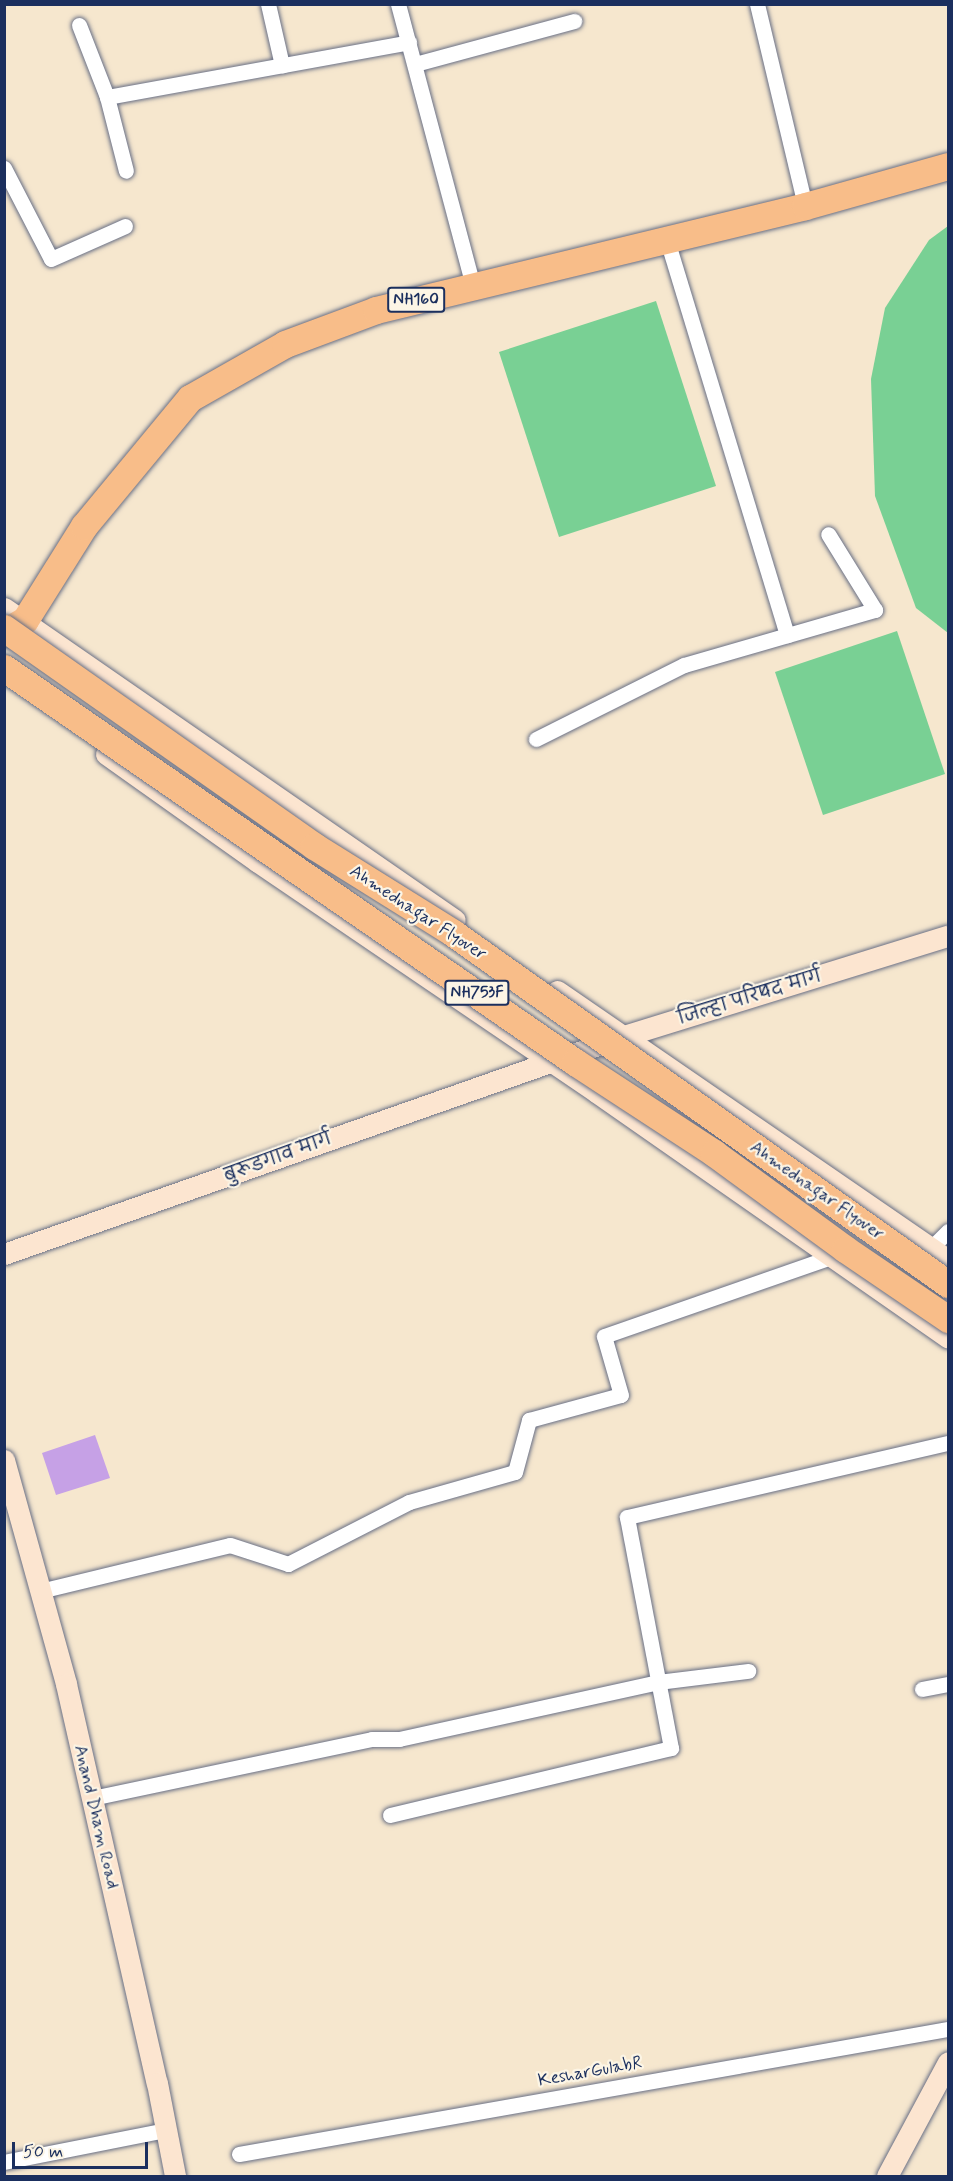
<!DOCTYPE html>
<meta charset="utf-8">
<style>
body{margin:0}
#map{position:relative;width:953px;height:2181px;overflow:hidden;background:#f6e7ce;font-family:Mynerve,"Playpen Sans Deva",sans-serif}
div>[style]{position:absolute}
.green>*{inset:0;background:#79d094}
.building>*{inset:0;background:#c6a1e6}
.roads{filter:drop-shadow(0 0 2px #686f85) drop-shadow(0 0 2px #686f85)}
.street>*{height:15px;margin:-7.5px;padding:0 7.5px;transform-origin:7.5px;border-radius:7.5px;background:#fff}
.secondary>*{height:21px;margin:-10.5px;padding:0 10.5px;transform-origin:10.5px;border-radius:10.5px;background:#fce5d0}
.highway>*{height:27px;margin:-13.5px;padding:0 13.5px;transform-origin:13.5px;border-radius:13.5px;background:#f8bd89}
.bridges{filter:drop-shadow(0 0 2px #686f85) drop-shadow(0 0 2px #686f85)}
.highway-bridge>*{height:27px;margin:-13.5px;padding:0 13.5px;transform-origin:13.5px;border-radius:13.5px;background:#f8bd89}
span{translate:-50% -50%;white-space:nowrap;text-align:center;line-height:1.15;-webkit-text-stroke:4.5px #fcf5e5;paint-order:stroke}
.shield-label span{padding:2px 4px;background:#fcf5e5;border:2px solid;border-radius:4px;-webkit-text-stroke-width:0}
.shield-label{font-size:16px;color:#1b2f5e;font-weight:700}
.street-label{font-size:18px;color:#1b2f5e}
.frame{position:absolute;inset:0;border:6px solid #1b2f5e;pointer-events:none}
.scale{position:absolute;left:12px;top:2142px;width:136px;height:27px;box-sizing:border-box;border:3px solid #1b2f5e;border-top:0;padding-left:8px;font-size:18px;line-height:21px;white-space:nowrap;color:#1b2f5e;-webkit-text-stroke:4px #fcf5e5;paint-order:stroke}
</style>
<div id="map">
<div class="green">
<div style="clip-path:polygon(948px 226px,948px 633px,916px 608px,875px 496px,871px 379px,885px 308px,929px 240px)"></div>
<div style="clip-path:polygon(656px 301px,716px 486px,559px 537px,499px 352px)"></div>
<div style="clip-path:polygon(897px 631px,945px 774px,823px 815px,775px 672px)"></div>
</div>
<div class="building">
<div style="clip-path:polygon(95px 1435px,110px 1478px,56px 1495px,42px 1453px)"></div>
</div>
<div class="roads">
<div class="street">
<div style="left:268px;top:4px;width:63px;rotate:77.1deg"></div>
<div style="left:398px;top:4px;width:292px;rotate:75.1deg"></div>
<div style="left:757px;top:4px;width:208px;rotate:76.6deg"></div>
<div style="left:79px;top:25px;width:77px;rotate:68.7deg"></div>
<div style="left:107px;top:97px;width:76px;rotate:75.6deg"></div>
<div style="left:415px;top:64px;width:165px;rotate:-15.1deg"></div>
<div style="left:107px;top:97px;width:307px;rotate:-10.3deg"></div>
<div style="left:4px;top:168px;width:102px;rotate:62.7deg"></div>
<div style="left:51px;top:259px;width:81px;rotate:-24deg"></div>
<div style="left:667px;top:240px;width:413px;rotate:73.1deg"></div>
<div style="left:536px;top:739px;width:165px;rotate:-26.6deg"></div>
<div style="left:684px;top:665px;width:199px;rotate:-16.1deg"></div>
<div style="left:875px;top:610px;width:89px;rotate:-121.7deg"></div>
<div style="left:931px;top:1248px;width:24px;rotate:-45deg"></div>
<div style="left:40px;top:1591px;width:195px;rotate:-13.6deg"></div>
<div style="left:230px;top:1545px;width:61px;rotate:18.1deg"></div>
<div style="left:288px;top:1564px;width:136px;rotate:-27.1deg"></div>
<div style="left:409px;top:1502px;width:110px;rotate:-15.8deg"></div>
<div style="left:515px;top:1472px;width:54px;rotate:-74.9deg"></div>
<div style="left:529px;top:1420px;width:95px;rotate:-15.2deg"></div>
<div style="left:621px;top:1395px;width:61px;rotate:-106.1deg"></div>
<div style="left:604px;top:1336px;width:240px;rotate:-19.2deg"></div>
<div style="left:922px;top:1689px;width:26px;rotate:-11deg"></div>
<div style="left:92px;top:1798px;width:286px;rotate:-11.9deg"></div>
<div style="left:372px;top:1739px;width:27px"></div>
<div style="left:399px;top:1739px;width:265px;rotate:-12.4deg"></div>
<div style="left:658px;top:1682px;width:91px;rotate:-7deg"></div>
<div style="left:390px;top:1815px;width:289px;rotate:-13.4deg"></div>
<div style="left:671px;top:1748px;width:235px;rotate:-100.8deg"></div>
<div style="left:627px;top:1517px;width:329px;rotate:-13deg"></div>
<div style="left:239px;top:2154px;width:720px;rotate:-10deg"></div>
<div style="left:4px;top:2162px;width:165px;rotate:-11.2deg"></div>
</div>
<div class="secondary">
<div style="left:4px;top:608px;width:548px;rotate:34.68deg"></div>
<div style="left:106px;top:754px;width:186px;rotate:35.4deg"></div>
<div style="left:258px;top:862px;width:409px;rotate:34.2deg"></div>
<div style="left:596px;top:1092px;width:429px;rotate:34.9deg"></div>
<div style="left:557px;top:991px;width:475px;rotate:34.5deg"></div>
<div style="left:4px;top:1254px;width:657px;rotate:-19.37deg"></div>
<div style="left:624px;top:1036px;width:339px;rotate:-17.2deg"></div>
<div style="left:4px;top:1460px;width:232px;rotate:74.5deg"></div>
<div style="left:66px;top:1684px;width:409px;rotate:77.2deg"></div>
<div style="left:157px;top:2083px;width:95px;rotate:79deg"></div>
<div style="left:887px;top:2176px;width:129px;rotate:-61.8deg"></div>
</div>
<div class="highway">
<div style="left:4px;top:632px;width:24px;rotate:-30deg"></div>
<div style="left:25px;top:620px;width:111px;rotate:-57.9deg"></div>
<div style="left:84px;top:526px;width:166px;rotate:-50.4deg"></div>
<div style="left:190px;top:398px;width:109px;rotate:-29.6deg"></div>
<div style="left:285px;top:344px;width:97px;rotate:-20.5deg"></div>
<div style="left:376px;top:310px;width:441px;rotate:-13.6deg"></div>
<div style="left:805px;top:206px;width:148px;rotate:-15.6deg"></div>
</div>
</div>
<div class="bridges">
<div class="highway-bridge">
<div style="left:4px;top:628px;width:379px;rotate:35.1deg"></div>
<div style="left:314px;top:846px;width:164px;rotate:32deg"></div>
<div style="left:453px;top:933px;width:607px;rotate:35.34deg"></div>
<div style="left:4px;top:668px;width:694px;rotate:34.61deg"></div>
<div style="left:575px;top:1062px;width:166px;rotate:33.2deg"></div>
<div style="left:714px;top:1153px;width:162px;rotate:36.2deg"></div>
<div style="left:845px;top:1249px;width:125px;rotate:34.2deg"></div>
</div>
</div>
<div class="shield-label">
<span style="left:416px;top:300px">NH160</span>
<span style="left:477px;top:993px">NH753F</span>
</div>
<div class="street-label">
<span style="left:418px;top:913px;rotate:33deg">Ahmednagar Flyover</span>
<span style="left:750px;top:998px;rotate:-17deg">जिल्हा परिषद मार्ग</span>
<span style="left:278px;top:1158px;rotate:-20deg">बुरूडगाव मार्ग</span>
<span style="left:817px;top:1191px;rotate:35deg">Ahmednagar Flyover</span>
<span style="left:96px;top:1817px;rotate:77deg">Anand Dham Road</span>
<span style="left:590px;top:2072px;rotate:-10deg">KesharGulabR</span>
</div>
<div class="frame"></div>
<div class="scale">50 m</div>
</div>
